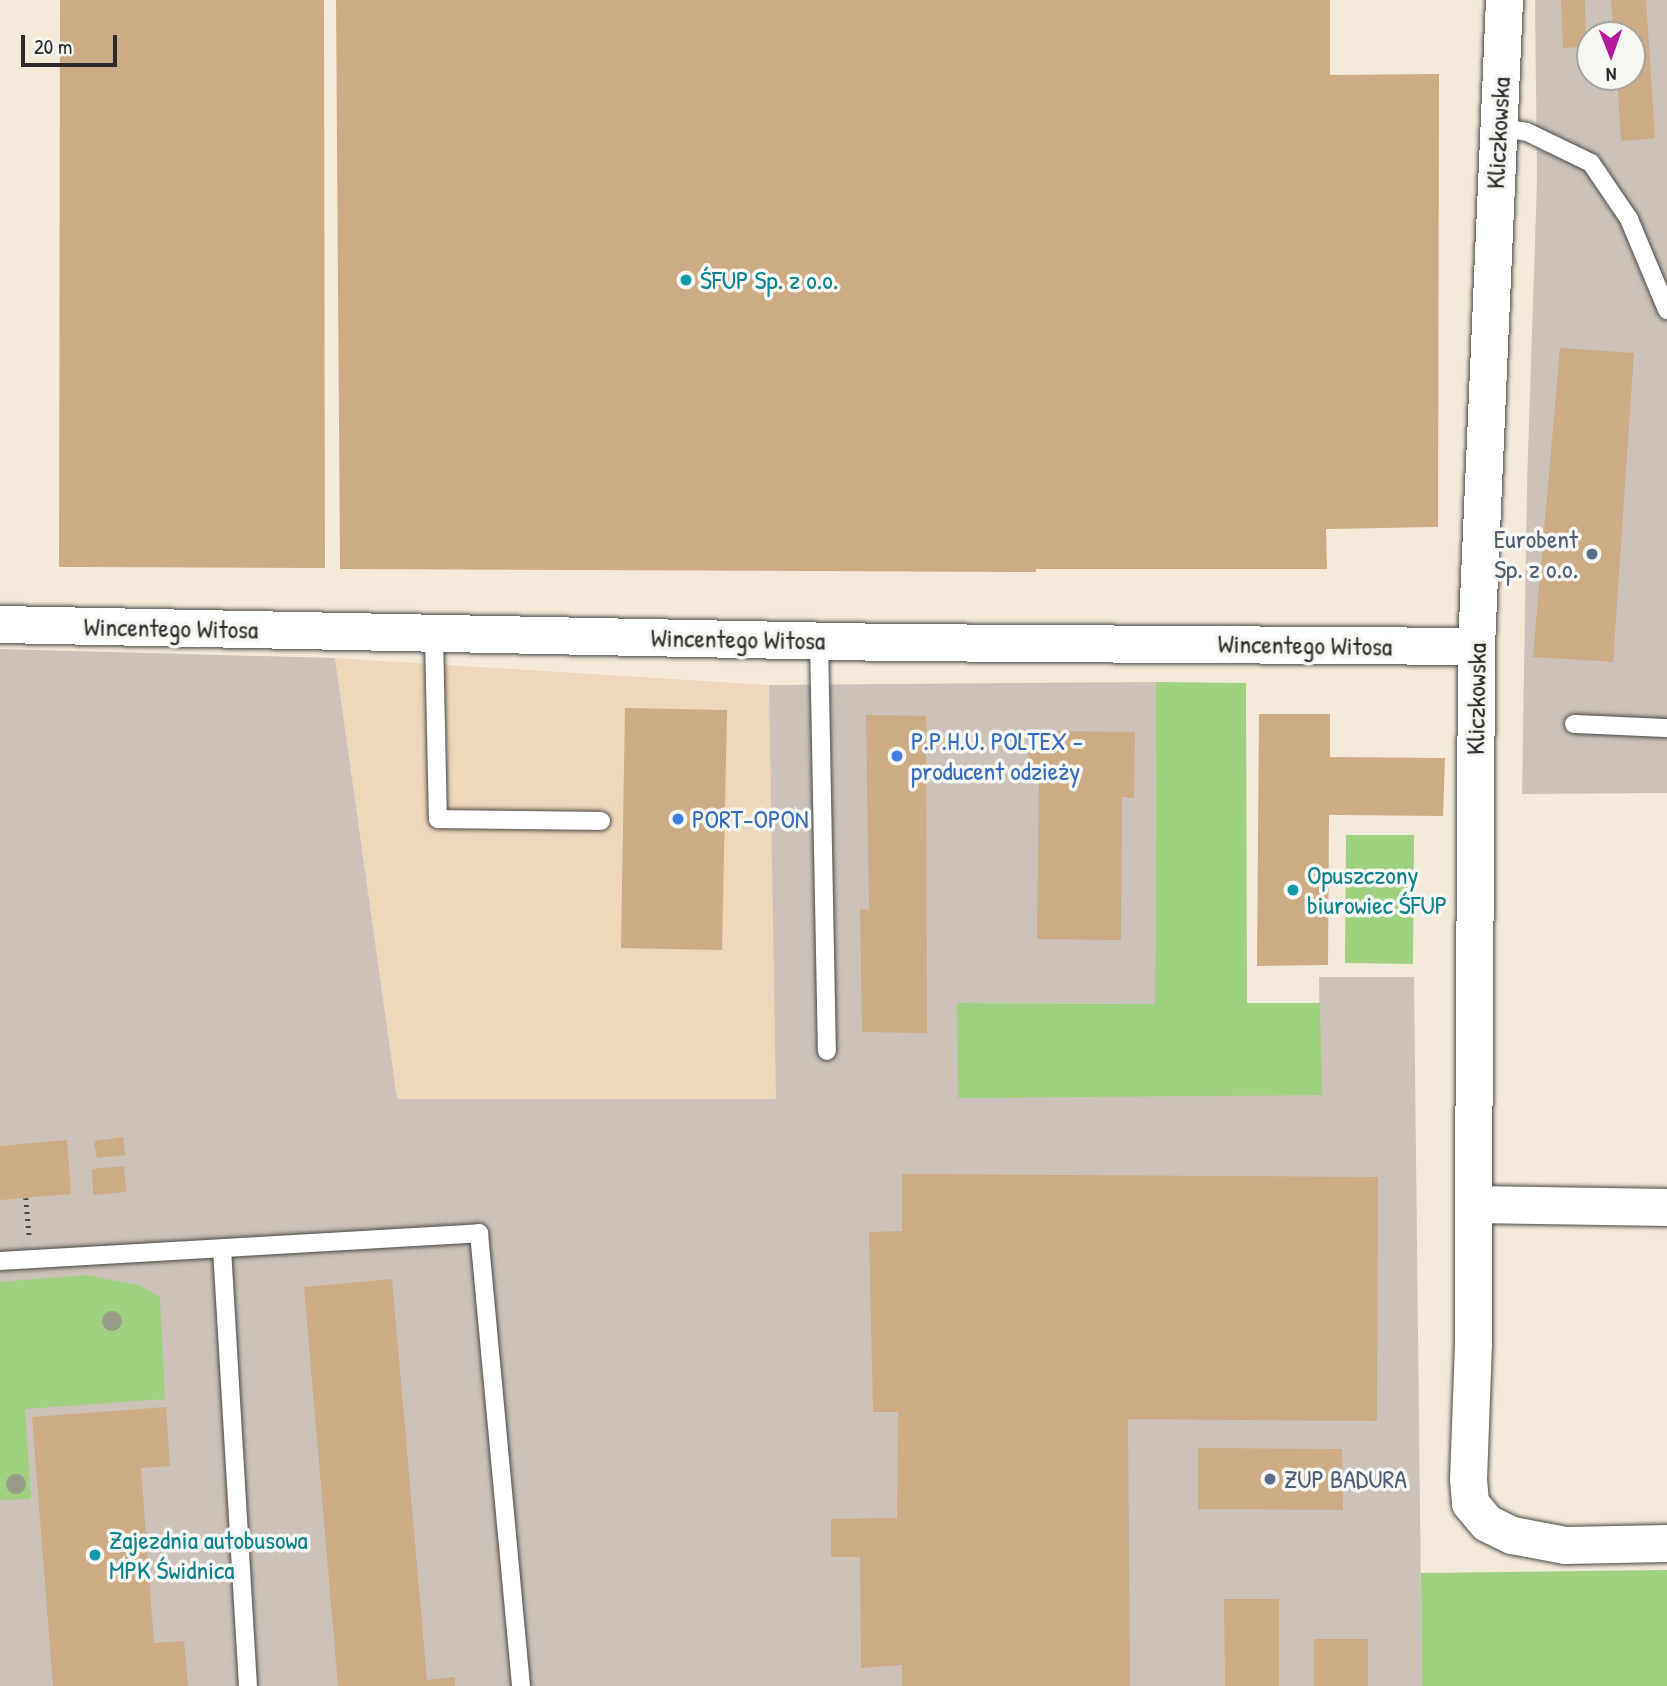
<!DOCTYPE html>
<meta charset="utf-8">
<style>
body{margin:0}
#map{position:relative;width:1667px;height:1686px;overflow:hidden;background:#f5eada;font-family:"Patrick Hand",sans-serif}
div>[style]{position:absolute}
.built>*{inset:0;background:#eed7bb}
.industrial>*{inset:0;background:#ccc2b9}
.green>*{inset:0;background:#9fd180}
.building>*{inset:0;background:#cdab84}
.path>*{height:4.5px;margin-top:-2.25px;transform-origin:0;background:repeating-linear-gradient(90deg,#494845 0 2px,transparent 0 7px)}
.roads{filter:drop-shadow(0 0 2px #494845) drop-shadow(0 0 2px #494845)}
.lane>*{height:18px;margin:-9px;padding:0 9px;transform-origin:9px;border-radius:9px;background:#fff}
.street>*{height:37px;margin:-18.5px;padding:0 18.5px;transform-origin:18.5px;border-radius:18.5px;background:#fff}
.trees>*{width:20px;height:20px;margin:-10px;border-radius:50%;background:#999c88}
.dots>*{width:19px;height:19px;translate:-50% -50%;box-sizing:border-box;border:4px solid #f6f6f2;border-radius:50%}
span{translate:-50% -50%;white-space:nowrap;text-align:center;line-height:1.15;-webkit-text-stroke:7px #f6f6f2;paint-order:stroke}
.street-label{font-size:26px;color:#2b2b2b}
.culture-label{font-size:26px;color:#0d838f}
.left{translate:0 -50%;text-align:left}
.service-label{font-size:26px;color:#4e5e75}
.right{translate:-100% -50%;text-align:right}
.shop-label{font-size:26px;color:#366cbe}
.north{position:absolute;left:1576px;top:21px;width:70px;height:70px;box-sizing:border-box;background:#f6f6f2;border:2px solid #a5a5a2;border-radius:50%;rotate:179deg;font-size:19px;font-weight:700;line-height:28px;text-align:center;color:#2b2b2b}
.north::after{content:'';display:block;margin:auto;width:24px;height:32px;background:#b5179e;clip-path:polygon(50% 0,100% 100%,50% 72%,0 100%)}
.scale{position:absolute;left:21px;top:35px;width:96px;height:32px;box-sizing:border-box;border:4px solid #2b2b2b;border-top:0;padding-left:9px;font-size:21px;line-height:24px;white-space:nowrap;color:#2b2b2b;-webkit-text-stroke:5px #f6f6f2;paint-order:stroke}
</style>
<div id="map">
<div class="built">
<div style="clip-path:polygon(335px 658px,769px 685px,777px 1099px,396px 1099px)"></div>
</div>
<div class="industrial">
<div style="clip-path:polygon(evenodd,1535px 0,1667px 0,1667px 793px,1522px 794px,1527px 484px,1537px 180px,1535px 0,1590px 35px,1632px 35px,1632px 77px,1590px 77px,1590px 35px)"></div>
<div style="clip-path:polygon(0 649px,335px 658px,397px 1099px,776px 1099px,769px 685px,1156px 682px,1155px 1004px,957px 1003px,1321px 1095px,1319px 977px,1414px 977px,1422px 1686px,0 1686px)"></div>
</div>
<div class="green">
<div style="clip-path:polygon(1156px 682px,1246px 683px,1247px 1003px,1320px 1003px,1322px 1095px,958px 1098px,957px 1003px,1155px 1004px)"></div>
<div style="clip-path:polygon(1346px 835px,1414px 835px,1413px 964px,1345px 963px)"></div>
<div style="clip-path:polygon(85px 1275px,138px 1285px,160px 1297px,165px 1399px,25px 1409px,31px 1499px,0 1500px,0 1282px)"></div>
<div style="clip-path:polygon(1667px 1570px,1667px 1686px,1422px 1686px,1421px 1573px)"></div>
</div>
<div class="building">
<div style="clip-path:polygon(60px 0,324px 0,325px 568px,59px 567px)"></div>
<div style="clip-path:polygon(336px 0,1330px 0,1330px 75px,1439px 74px,1438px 527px,1326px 529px,1327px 569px,1036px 569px,1036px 572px,340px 569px)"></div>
<div style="clip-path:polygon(1561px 0,1585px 0,1586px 47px,1563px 48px)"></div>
<div style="clip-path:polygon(1611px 0,1646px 0,1655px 138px,1621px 141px,1617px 77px,1632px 77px,1632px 35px,1614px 35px)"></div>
<div style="clip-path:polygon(1560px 348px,1634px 353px,1613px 662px,1533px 657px)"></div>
<div style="clip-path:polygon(625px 708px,727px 710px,722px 950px,621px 948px)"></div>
<div style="clip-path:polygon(1259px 714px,1330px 714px,1330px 757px,1445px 758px,1443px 816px,1329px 815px,1328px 965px,1257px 966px)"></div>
<div style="clip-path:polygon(866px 715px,926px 716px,927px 1033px,862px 1032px,860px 909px,869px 910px)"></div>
<div style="clip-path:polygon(1038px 731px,1135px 732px,1134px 798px,1122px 797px,1121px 940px,1037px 939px,1039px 764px,1028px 764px,1029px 744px)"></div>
<div style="clip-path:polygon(123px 1137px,125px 1155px,97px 1158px,94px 1141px)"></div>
<div style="clip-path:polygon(67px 1140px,71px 1194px,0 1200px,0 1146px)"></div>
<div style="clip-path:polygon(124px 1166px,126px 1192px,93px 1195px,92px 1169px)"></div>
<div style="clip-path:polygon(902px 1174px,1378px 1177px,1377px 1421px,1128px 1419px,1130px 1686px,902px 1686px,902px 1665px,861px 1668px,860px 1557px,831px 1557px,831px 1519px,897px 1518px,898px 1412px,873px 1412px,869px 1232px,902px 1231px)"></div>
<div style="clip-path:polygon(392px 1279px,427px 1680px,455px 1677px,455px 1686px,338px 1686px,304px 1287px)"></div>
<div style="clip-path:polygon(166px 1407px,170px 1466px,141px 1468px,154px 1643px,184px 1641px,188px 1686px,53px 1686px,32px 1417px)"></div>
<div style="clip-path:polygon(1198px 1448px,1342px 1449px,1343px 1510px,1198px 1509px)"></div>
<div style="clip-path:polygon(1224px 1599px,1279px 1599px,1279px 1686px,1225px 1686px)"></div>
<div style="clip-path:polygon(1314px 1639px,1368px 1639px,1368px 1686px,1314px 1686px)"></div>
</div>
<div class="path">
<div style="left:26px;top:1198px;width:37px;rotate:85deg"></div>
</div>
<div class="roads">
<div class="lane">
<div style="left:1496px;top:127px;width:31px;rotate:9deg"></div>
<div style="left:1527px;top:132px;width:71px;rotate:25.8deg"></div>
<div style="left:1591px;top:163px;width:68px;rotate:55.8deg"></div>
<div style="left:1629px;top:219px;width:99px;rotate:67.3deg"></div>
<div style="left:434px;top:634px;width:185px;rotate:88.8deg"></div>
<div style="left:438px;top:819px;width:163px;rotate:0.7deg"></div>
<div style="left:819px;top:640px;width:411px;rotate:88.9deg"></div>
<div style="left:1574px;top:724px;width:93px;rotate:2.5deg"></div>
<div style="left:222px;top:1249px;width:438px;rotate:86.6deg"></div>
<div style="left:0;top:1261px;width:480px;rotate:-3.3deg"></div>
<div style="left:479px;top:1233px;width:455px;rotate:84.7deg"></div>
</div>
<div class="street">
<div style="left:1504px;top:0;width:647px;rotate:92.48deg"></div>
<div style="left:1476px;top:646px;width:558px;rotate:90.31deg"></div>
<div style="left:1473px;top:1204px;width:194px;rotate:0.9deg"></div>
<div style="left:0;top:624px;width:891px;rotate:1.16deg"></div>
<div style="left:891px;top:642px;width:585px;rotate:0.39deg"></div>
<div style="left:1473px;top:1204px;width:139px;rotate:90deg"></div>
<div style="left:1473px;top:1343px;width:136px;rotate:92.1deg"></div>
<div style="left:1468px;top:1479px;width:24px;rotate:85deg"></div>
<div style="left:1470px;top:1503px;width:26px;rotate:50deg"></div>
<div style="left:1487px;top:1523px;width:28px;rotate:26deg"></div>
<div style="left:1512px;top:1535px;width:54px;rotate:10.7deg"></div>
<div style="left:1565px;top:1545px;width:102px;rotate:-1.1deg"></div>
</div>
</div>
<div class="trees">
<div style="left:112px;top:1321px"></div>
<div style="left:16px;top:1484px"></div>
</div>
<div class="dots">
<div style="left:686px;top:280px;background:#0f9aa8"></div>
<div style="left:1592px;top:554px;background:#5c6f8a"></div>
<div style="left:897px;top:756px;background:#3f7fe0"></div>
<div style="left:678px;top:819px;background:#3f7fe0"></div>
<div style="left:1293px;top:890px;background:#0f9aa8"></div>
<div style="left:1270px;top:1479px;background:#5c6f8a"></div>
<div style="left:95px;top:1555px;background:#0f9aa8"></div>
</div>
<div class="street-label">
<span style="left:1498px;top:133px;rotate:-87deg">Kliczkowska</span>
<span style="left:171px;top:628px;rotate:1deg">Wincentego Witosa</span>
<span style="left:738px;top:639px;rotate:1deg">Wincentego Witosa</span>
<span style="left:1305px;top:645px;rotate:1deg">Wincentego Witosa</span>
<span style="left:1476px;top:699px;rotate:-89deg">Kliczkowska</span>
</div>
<div class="culture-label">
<span class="left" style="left:700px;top:280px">ŚFUP Sp. z o.o.</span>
<span class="left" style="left:1307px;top:890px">Opuszczony<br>biurowiec ŚFUP</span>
<span class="left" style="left:109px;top:1555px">Zajezdnia autobusowa<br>MPK Świdnica</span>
</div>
<div class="service-label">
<span class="right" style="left:1578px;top:554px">Eurobent<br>Sp. z o.o.</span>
<span class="left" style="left:1284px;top:1479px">ZUP BADURA</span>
</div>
<div class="shop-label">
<span class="left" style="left:911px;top:756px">P.P.H.U. POLTEX -<br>producent odzieży</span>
<span class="left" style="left:692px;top:819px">PORT-OPON</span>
</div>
<div class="north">N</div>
<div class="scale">20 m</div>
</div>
